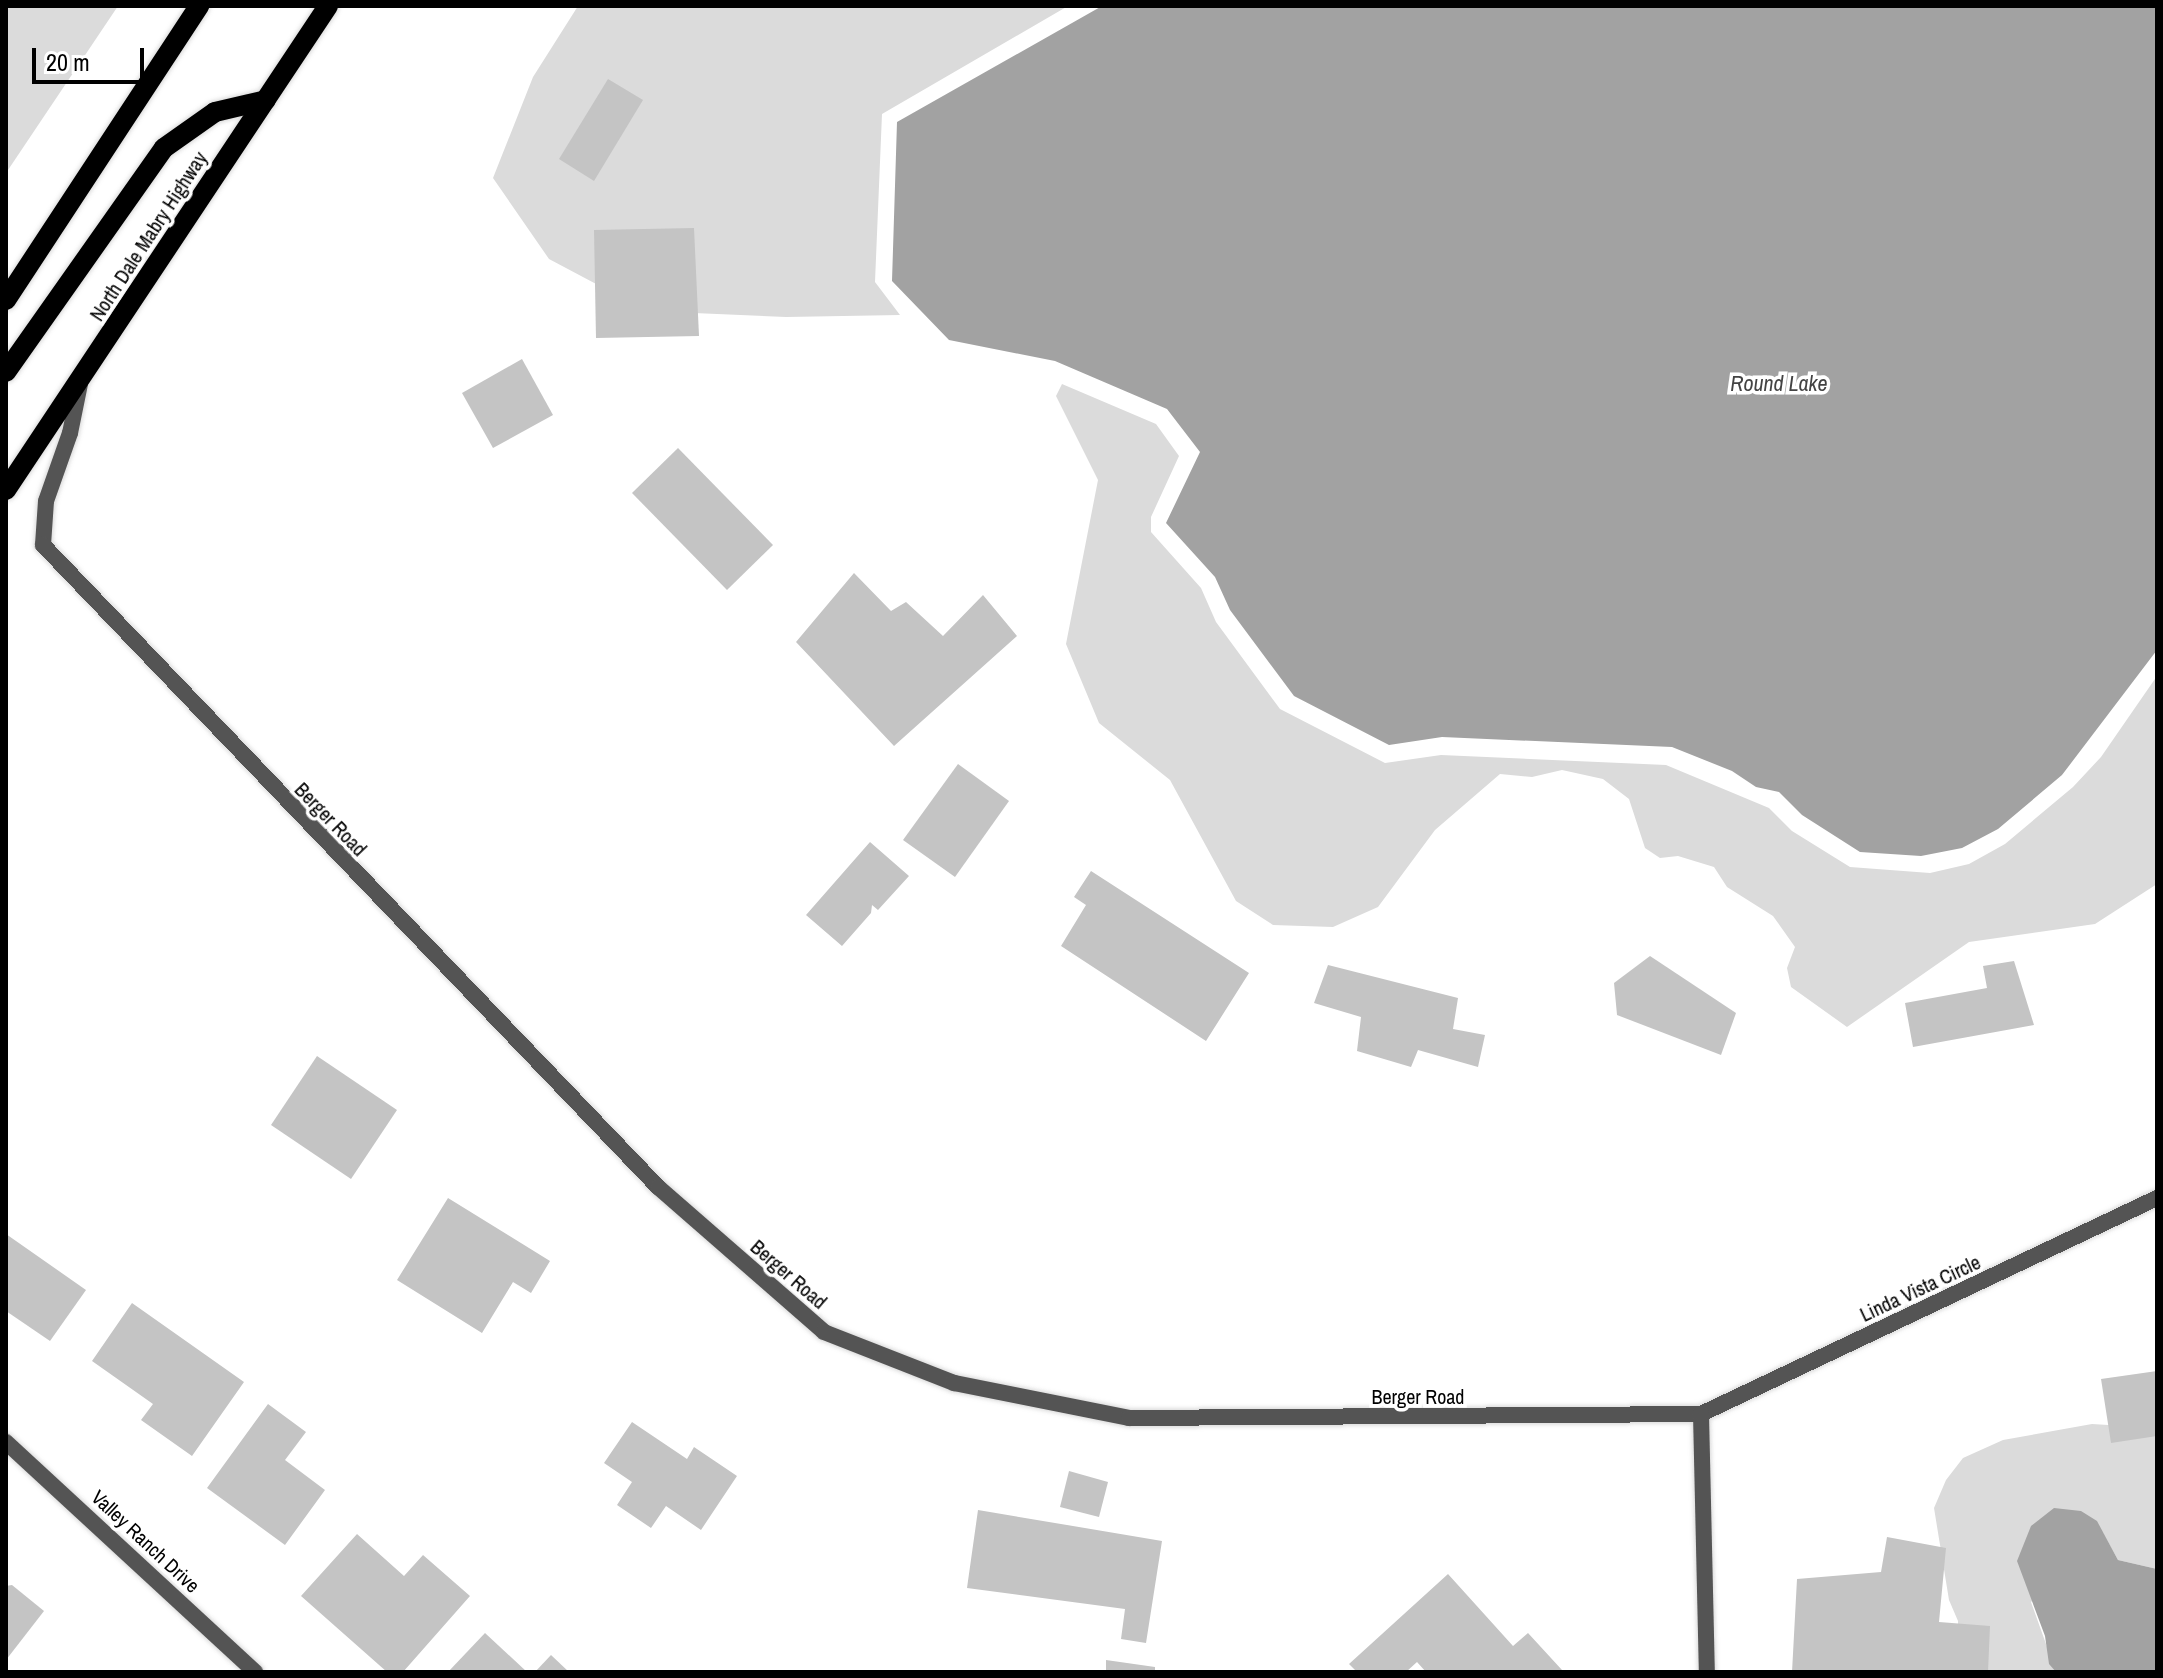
<!DOCTYPE html>
<style>
body{margin:0}
#map{position:relative;width:2163px;height:1678px;overflow:hidden;background:#fff;font-family:"Archivo Narrow",sans-serif}
div>[style]{position:absolute}
.green>*{inset:0;background:#dbdbdb}
.water>*{inset:0;background:#a2a2a2}
.building>*{inset:0;background:#c4c4c4}
.roads{filter:drop-shadow(0 0 2px #dbdbdb) drop-shadow(0 0 2px #dbdbdb)}
.street>*{height:16px;margin:-8px;padding:0 8px;transform-origin:8px;border-radius:8px;background:#545454}
.primary>*{height:20px;margin:-10px;padding:0 10px;transform-origin:10px;border-radius:10px;background:#000}
span{translate:-50% -50%;white-space:nowrap;text-align:center;line-height:1.15;-webkit-text-stroke:7px #fff;paint-order:stroke}
.street-label{font-size:20px;color:#000}
.water-label{font-size:22px;color:#434343;font-style:italic}
.frame{position:absolute;inset:0;border:8px solid #000;pointer-events:none}
.scale{position:absolute;left:32px;top:48px;width:112px;height:36px;box-sizing:border-box;border:4px solid #000;border-top:0;padding-left:10px;font-size:24px;line-height:28px;white-space:nowrap;color:#000;-webkit-text-stroke:6px #fff;paint-order:stroke}
</style>
<div id="map">
<div class="green">
<div style="clip-path:polygon(6px 6px,118px 6px,6px 173px)"></div>
<div style="clip-path:polygon(578px 6px,1068px 6px,882px 114px,875px 282px,900px 315px,786px 317px,647px 311px,549px 259px,493px 178px,533px 77px)"></div>
<div style="clip-path:polygon(1062px 384px,1156px 424px,1179px 456px,1151px 517px,1151px 532px,1201px 588px,1216px 622px,1280px 709px,1385px 763px,1441px 755px,1666px 765px,1769px 808px,1792px 831px,1850px 867px,1930px 873px,1969px 864px,2005px 844px,2073px 787px,2101px 757px,2157px 676px,2157px 884px,2095px 924px,1969px 942px,1847px 1027px,1791px 987px,1787px 968px,1795px 947px,1773px 916px,1727px 887px,1714px 867px,1678px 856px,1660px 858px,1645px 848px,1629px 799px,1603px 779px,1562px 770px,1532px 777px,1500px 774px,1435px 830px,1378px 907px,1333px 927px,1273px 925px,1236px 901px,1170px 780px,1099px 723px,1066px 644px,1098px 480px,1056px 396px)"></div>
<div style="clip-path:polygon(2092px 1424px,2157px 1428px,2157px 1569px,2118px 1560px,2103px 1533px,2031px 1602px,2056px 1672px,1958px 1672px,1958px 1621px,1949px 1600px,1934px 1508px,1946px 1480px,1963px 1458px,2003px 1440px)"></div>
</div>
<div class="water">
<div style="clip-path:polygon(1102px 6px,2157px 6px,2157px 650px,2062px 775px,1998px 829px,1962px 848px,1921px 856px,1860px 852px,1802px 815px,1779px 792px,1756px 787px,1732px 771px,1672px 747px,1442px 737px,1389px 745px,1294px 696px,1230px 610px,1215px 577px,1166px 523px,1200px 452px,1167px 409px,1055px 361px,949px 340px,892px 281px,897px 122px)"></div>
<div style="clip-path:polygon(2054px 1508px,2081px 1511px,2097px 1521px,2118px 1560px,2157px 1569px,2157px 1672px,2056px 1672px,2049px 1664px,2045px 1636px,2017px 1561px,2031px 1526px)"></div>
</div>
<div class="building">
<div style="clip-path:polygon(608px 79px,643px 100px,594px 181px,559px 159px)"></div>
<div style="clip-path:polygon(694px 228px,699px 336px,596px 338px,594px 230px)"></div>
<div style="clip-path:polygon(522px 359px,553px 415px,493px 448px,462px 393px)"></div>
<div style="clip-path:polygon(678px 448px,773px 545px,727px 590px,632px 493px)"></div>
<div style="clip-path:polygon(854px 573px,891px 611px,906px 602px,943px 636px,983px 595px,1017px 636px,894px 746px,796px 642px)"></div>
<div style="clip-path:polygon(958px 764px,1009px 801px,955px 877px,903px 840px)"></div>
<div style="clip-path:polygon(870px 842px,909px 876px,878px 910px,872px 905px,871px 913px,842px 946px,806px 915px)"></div>
<div style="clip-path:polygon(1091px 871px,1249px 973px,1206px 1041px,1061px 946px,1086px 905px,1074px 897px)"></div>
<div style="clip-path:polygon(1650px 956px,1736px 1013px,1721px 1055px,1617px 1015px,1614px 983px)"></div>
<div style="clip-path:polygon(2014px 961px,2034px 1025px,1913px 1047px,1905px 1003px,1987px 988px,1983px 966px)"></div>
<div style="clip-path:polygon(1328px 965px,1458px 998px,1453px 1029px,1485px 1035px,1478px 1067px,1418px 1050px,1411px 1067px,1357px 1051px,1361px 1017px,1314px 1003px)"></div>
<div style="clip-path:polygon(317px 1056px,397px 1110px,351px 1179px,271px 1125px)"></div>
<div style="clip-path:polygon(448px 1198px,550px 1261px,531px 1293px,513px 1282px,482px 1333px,397px 1280px)"></div>
<div style="clip-path:polygon(6px 1234px,86px 1290px,50px 1341px,6px 1311px)"></div>
<div style="clip-path:polygon(132px 1303px,244px 1382px,192px 1456px,141px 1420px,153px 1404px,92px 1361px)"></div>
<div style="clip-path:polygon(2157px 1371px,2157px 1436px,2111px 1443px,2101px 1379px)"></div>
<div style="clip-path:polygon(268px 1404px,306px 1432px,285px 1460px,325px 1490px,285px 1545px,207px 1488px)"></div>
<div style="clip-path:polygon(632px 1422px,687px 1459px,694px 1447px,737px 1476px,701px 1530px,666px 1506px,651px 1528px,617px 1505px,632px 1482px,604px 1463px)"></div>
<div style="clip-path:polygon(1069px 1471px,1108px 1482px,1099px 1517px,1060px 1507px)"></div>
<div style="clip-path:polygon(978px 1510px,1162px 1541px,1146px 1643px,1121px 1639px,1125px 1609px,967px 1588px)"></div>
<div style="clip-path:polygon(357px 1534px,404px 1576px,423px 1555px,470px 1596px,403px 1672px,387px 1672px,301px 1596px)"></div>
<div style="clip-path:polygon(1887px 1537px,1946px 1548px,1939px 1622px,1990px 1626px,1988px 1672px,1792px 1672px,1797px 1579px,1881px 1572px)"></div>
<div style="clip-path:polygon(1448px 1574px,1513px 1646px,1528px 1633px,1562px 1670px,1426px 1672px,1417px 1662px,1406px 1672px,1357px 1672px,1349px 1664px)"></div>
<div style="clip-path:polygon(12px 1585px,44px 1611px,6px 1660px,6px 1586px)"></div>
<div style="clip-path:polygon(485px 1633px,527px 1672px,448px 1672px)"></div>
<div style="clip-path:polygon(551px 1655px,569px 1672px,535px 1672px)"></div>
<div style="clip-path:polygon(1106px 1660px,1155px 1667px,1155px 1672px,1106px 1672px)"></div>
</div>
<div class="roads">
<div class="street">
<div style="left:80px;top:384px;width:50px;rotate:101.5deg"></div>
<div style="left:70px;top:433px;width:72px;rotate:109.4deg"></div>
<div style="left:46px;top:501px;width:44px;rotate:93.9deg"></div>
<div style="left:43px;top:545px;width:889px;rotate:46.23deg"></div>
<div style="left:658px;top:1187px;width:220px;rotate:41.1deg"></div>
<div style="left:824px;top:1332px;width:140px;rotate:21.4deg"></div>
<div style="left:954px;top:1383px;width:178px;rotate:11.3deg"></div>
<div style="left:1129px;top:1418px;width:572px;rotate:-0.4deg"></div>
<div style="left:1701px;top:1414px;width:505px;rotate:-25.35deg"></div>
<div style="left:1701px;top:1414px;width:258px;rotate:88.7deg"></div>
<div style="left:6px;top:1442px;width:339px;rotate:42.7deg"></div>
</div>
<div class="primary">
<div style="left:6px;top:300px;width:352px;rotate:-56.7deg"></div>
<div style="left:6px;top:372px;width:274px;rotate:-54.8deg"></div>
<div style="left:164px;top:148px;width:62px;rotate:-35.2deg"></div>
<div style="left:215px;top:112px;width:52px;rotate:-13.2deg"></div>
<div style="left:6px;top:490px;width:581px;rotate:-56.36deg"></div>
</div>
</div>
<div class="street-label">
<span style="left:148px;top:236px;rotate:-57deg">North Dale Mabry Highway</span>
<span style="left:331px;top:819px;rotate:46deg">Berger Road</span>
<span style="left:789px;top:1274px;rotate:41deg">Berger Road</span>
<span style="left:1920px;top:1288px;rotate:-25deg">Linda Vista Circle</span>
<span style="left:1418px;top:1396px">Berger Road</span>
<span style="left:146px;top:1541px;rotate:43deg">Valley Ranch Drive</span>
</div>
<div class="water-label">
<span style="left:1779px;top:384px">Round Lake</span>
</div>
<div class="frame"></div>
<div class="scale">20 m</div>
</div>
